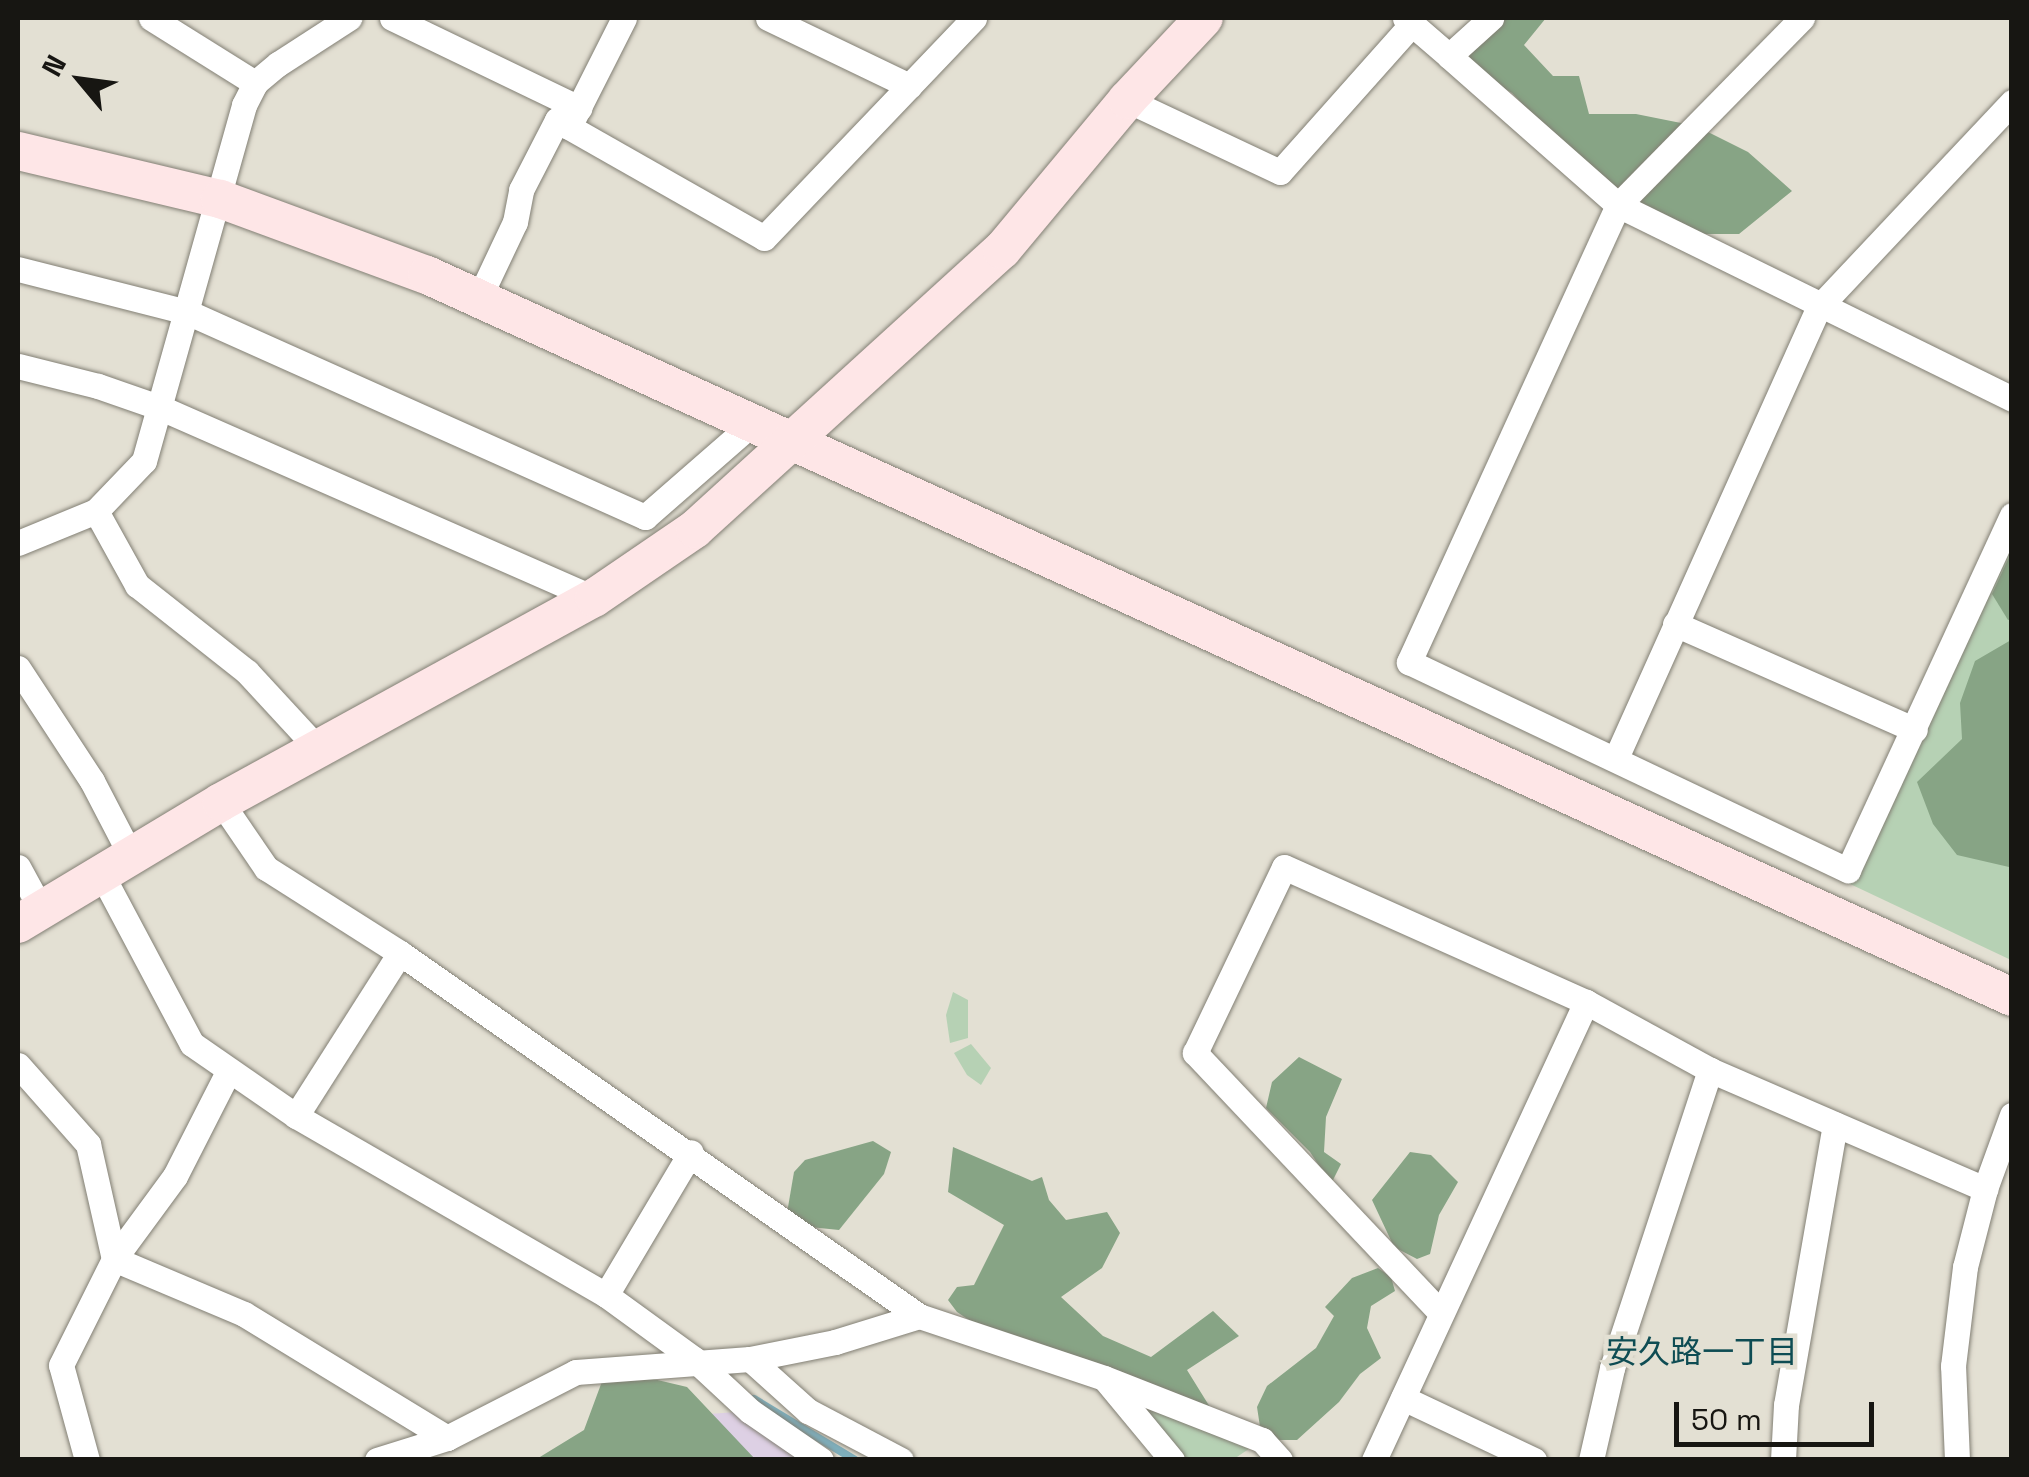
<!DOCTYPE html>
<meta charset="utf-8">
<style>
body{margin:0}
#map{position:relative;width:2029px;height:1477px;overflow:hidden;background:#e3e0d3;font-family:"Space Grotesk","Noto Sans JP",sans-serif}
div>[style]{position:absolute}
.education>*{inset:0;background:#ddd0e4}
.green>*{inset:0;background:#b6d1b4}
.forest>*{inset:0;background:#87a485}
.stream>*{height:8px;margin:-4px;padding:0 4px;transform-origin:4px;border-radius:4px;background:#7eafbc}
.roads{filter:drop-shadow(0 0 2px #827f74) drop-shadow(0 0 2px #827f74)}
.street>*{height:25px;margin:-12.5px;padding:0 12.5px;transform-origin:12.5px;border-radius:12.5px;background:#fff}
.secondary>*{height:38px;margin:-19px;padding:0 19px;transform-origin:19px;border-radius:19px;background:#fee6e7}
span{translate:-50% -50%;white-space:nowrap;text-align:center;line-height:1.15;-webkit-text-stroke:9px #e3e0d3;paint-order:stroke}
.neighbourhood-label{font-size:32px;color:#0e4c53}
.frame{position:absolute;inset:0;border:20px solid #171612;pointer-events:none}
.north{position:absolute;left:30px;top:30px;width:100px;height:100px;-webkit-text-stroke:8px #e3e0d3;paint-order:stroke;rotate:299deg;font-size:28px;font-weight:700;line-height:40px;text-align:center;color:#171612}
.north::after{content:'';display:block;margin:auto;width:35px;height:45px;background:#171612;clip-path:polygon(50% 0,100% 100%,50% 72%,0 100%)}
.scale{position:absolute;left:1674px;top:1402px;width:200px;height:45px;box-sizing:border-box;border:5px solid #171612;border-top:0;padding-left:12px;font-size:30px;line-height:35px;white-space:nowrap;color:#171612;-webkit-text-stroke:8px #e3e0d3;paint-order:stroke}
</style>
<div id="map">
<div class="education">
<div style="clip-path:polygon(750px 1411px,812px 1460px,564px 1460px,626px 1420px)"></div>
</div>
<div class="green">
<div style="clip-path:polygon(2011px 524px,2011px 960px,1848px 883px)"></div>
<div style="clip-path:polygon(953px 992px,968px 1000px,968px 1038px,950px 1043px,946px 1015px)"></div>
<div style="clip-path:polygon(971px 1044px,991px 1068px,981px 1085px,967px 1075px,954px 1053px)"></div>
<div style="clip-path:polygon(1104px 1378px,1262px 1440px,1234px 1459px,1172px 1459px)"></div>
</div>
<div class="forest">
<div style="clip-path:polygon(1491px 18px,1546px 18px,1524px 45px,1553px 76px,1579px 76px,1589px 114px,1636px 114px,1696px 126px,1748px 152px,1792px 191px,1739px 234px,1676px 234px,1618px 205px,1512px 93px,1449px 56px)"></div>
<div style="clip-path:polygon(2011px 553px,2012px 619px,2008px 620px,1992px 594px)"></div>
<div style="clip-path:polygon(2011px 640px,2012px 865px,2009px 867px,1957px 855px,1933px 824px,1917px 782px,1962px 739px,1960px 703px,1975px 661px)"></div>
<div style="clip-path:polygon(1299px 1057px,1342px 1079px,1326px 1117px,1324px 1152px,1341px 1164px,1331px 1184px,1310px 1152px,1266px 1108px,1272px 1082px)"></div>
<div style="clip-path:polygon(873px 1141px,891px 1152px,884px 1174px,839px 1230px,810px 1227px,787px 1213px,794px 1172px,805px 1160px)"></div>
<div style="clip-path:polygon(953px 1147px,1032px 1181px,1042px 1177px,1049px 1200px,1066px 1220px,1107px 1212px,1120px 1233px,1102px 1268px,1061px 1297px,1103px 1336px,1151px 1357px,1213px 1311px,1239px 1336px,1187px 1370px,1213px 1412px,984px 1330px,957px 1312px,948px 1300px,957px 1287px,974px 1285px,1004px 1225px,948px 1192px)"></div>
<div style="clip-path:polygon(1410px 1152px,1431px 1155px,1458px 1182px,1439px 1215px,1430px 1254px,1417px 1259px,1394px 1247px,1372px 1200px)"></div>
<div style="clip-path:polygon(1378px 1268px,1391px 1277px,1395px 1291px,1371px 1306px,1367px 1328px,1381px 1358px,1360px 1374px,1339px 1402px,1297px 1440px,1262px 1440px,1257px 1407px,1267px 1386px,1316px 1348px,1334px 1316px,1325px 1307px,1352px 1278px)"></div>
<div style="clip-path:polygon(607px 1368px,687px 1387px,755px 1459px,535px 1460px,584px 1430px)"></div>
</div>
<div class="stream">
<div style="left:754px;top:1399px;width:118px;rotate:31.1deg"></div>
</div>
<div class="roads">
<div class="street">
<div style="left:151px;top:18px;width:123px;rotate:32deg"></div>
<div style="left:392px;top:18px;width:208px;rotate:25.7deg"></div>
<div style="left:624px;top:18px;width:122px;rotate:116.8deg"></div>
<div style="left:569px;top:127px;width:224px;rotate:29.6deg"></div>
<div style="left:764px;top:238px;width:304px;rotate:-46.3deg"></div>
<div style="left:768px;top:18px;width:157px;rotate:25.7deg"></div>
<div style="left:1405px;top:18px;width:58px;rotate:40.8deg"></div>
<div style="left:1449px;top:56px;width:57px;rotate:-42.1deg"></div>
<div style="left:1802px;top:18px;width:262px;rotate:134.5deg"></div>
<div style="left:1618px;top:205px;width:503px;rotate:114.58deg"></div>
<div style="left:1409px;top:662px;width:486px;rotate:25.4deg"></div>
<div style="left:1848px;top:870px;width:391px;rotate:-65.2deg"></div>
<div style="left:1449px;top:56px;width:225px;rotate:41.4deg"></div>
<div style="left:1618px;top:205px;width:439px;rotate:26.2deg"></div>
<div style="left:1127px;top:100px;width:169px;rotate:25.2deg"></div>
<div style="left:1280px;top:172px;width:198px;rotate:-48.3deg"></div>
<div style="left:18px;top:269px;width:174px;rotate:14.3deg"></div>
<div style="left:187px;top:312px;width:502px;rotate:24.11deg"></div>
<div style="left:645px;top:517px;width:145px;rotate:-41.1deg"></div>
<div style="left:479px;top:298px;width:84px;rotate:-64.7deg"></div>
<div style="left:515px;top:222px;width:33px;rotate:-79deg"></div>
<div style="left:521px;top:190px;width:79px;rotate:-62.8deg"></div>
<div style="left:557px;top:120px;width:14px;rotate:30deg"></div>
<div style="left:18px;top:366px;width:82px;rotate:14deg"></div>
<div style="left:98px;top:386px;width:67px;rotate:19.2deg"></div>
<div style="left:161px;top:408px;width:473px;rotate:23.7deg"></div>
<div style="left:96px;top:511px;width:85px;rotate:61deg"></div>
<div style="left:137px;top:585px;width:140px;rotate:38.3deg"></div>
<div style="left:247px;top:672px;width:106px;rotate:47.3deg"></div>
<div style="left:18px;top:543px;width:84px;rotate:-22.3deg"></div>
<div style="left:96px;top:511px;width:69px;rotate:-46.2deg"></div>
<div style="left:144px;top:461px;width:370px;rotate:-74.3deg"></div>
<div style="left:244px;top:105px;width:25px;rotate:-63deg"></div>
<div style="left:255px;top:83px;width:30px;rotate:-40deg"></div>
<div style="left:278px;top:64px;width:85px;rotate:-32.9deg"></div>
<div style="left:1675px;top:624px;width:262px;rotate:23.8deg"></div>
<div style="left:18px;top:668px;width:135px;rotate:56.8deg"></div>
<div style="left:92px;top:781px;width:82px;rotate:62.5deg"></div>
<div style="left:1616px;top:758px;width:495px;rotate:-65.8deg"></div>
<div style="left:1819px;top:307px;width:282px;rotate:-46.7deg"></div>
<div style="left:221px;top:802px;width:80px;rotate:55.7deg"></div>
<div style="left:266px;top:868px;width:159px;rotate:32.4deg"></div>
<div style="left:400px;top:953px;width:633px;rotate:34.97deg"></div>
<div style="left:18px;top:867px;width:50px;rotate:61.4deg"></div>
<div style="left:102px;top:875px;width:191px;rotate:62deg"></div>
<div style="left:192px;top:1044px;width:126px;rotate:34.7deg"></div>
<div style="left:296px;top:1116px;width:358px;rotate:30deg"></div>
<div style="left:606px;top:1295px;width:109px;rotate:36deg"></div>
<div style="left:694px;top:1359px;width:76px;rotate:42.9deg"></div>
<div style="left:750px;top:1411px;width:86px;rotate:34.6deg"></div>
<div style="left:18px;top:1065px;width:106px;rotate:48.5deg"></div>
<div style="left:88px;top:1144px;width:118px;rotate:77.3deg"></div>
<div style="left:114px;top:1259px;width:141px;rotate:22.9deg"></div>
<div style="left:244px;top:1314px;width:238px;rotate:31.4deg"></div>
<div style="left:296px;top:1116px;width:193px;rotate:-57.5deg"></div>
<div style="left:606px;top:1295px;width:166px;rotate:-59.3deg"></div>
<div style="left:1440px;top:1312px;width:357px;rotate:-133.4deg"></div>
<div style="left:1195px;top:1053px;width:206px;rotate:-64.4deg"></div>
<div style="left:1284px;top:867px;width:331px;rotate:24.1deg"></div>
<div style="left:1586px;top:1002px;width:141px;rotate:28.7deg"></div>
<div style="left:1710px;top:1070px;width:300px;rotate:23.4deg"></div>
<div style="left:750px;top:1359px;width:87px;rotate:-11.3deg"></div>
<div style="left:835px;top:1342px;width:88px;rotate:-17.2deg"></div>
<div style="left:919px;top:1316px;width:195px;rotate:18.5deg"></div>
<div style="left:1104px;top:1378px;width:170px;rotate:21.4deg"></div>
<div style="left:1262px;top:1440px;width:27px;rotate:48deg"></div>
<div style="left:1105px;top:1379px;width:105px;rotate:50.4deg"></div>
<div style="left:1403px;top:1398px;width:145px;rotate:25.3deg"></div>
<div style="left:87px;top:1460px;width:98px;rotate:-105.3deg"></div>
<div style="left:61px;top:1365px;width:119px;rotate:-63.4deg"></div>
<div style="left:114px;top:1259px;width:103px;rotate:-53.7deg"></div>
<div style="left:175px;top:1176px;width:117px;rotate:-63deg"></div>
<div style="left:377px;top:1460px;width:73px;rotate:-17.4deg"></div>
<div style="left:447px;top:1438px;width:145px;rotate:-27.1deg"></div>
<div style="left:576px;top:1372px;width:174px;rotate:-4.3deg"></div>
<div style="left:750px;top:1359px;width:78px;rotate:41.9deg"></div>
<div style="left:808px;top:1411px;width:105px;rotate:27.8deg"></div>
<div style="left:1374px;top:1460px;width:505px;rotate:-65.16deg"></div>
<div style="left:1591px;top:1460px;width:94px;rotate:-77.1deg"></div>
<div style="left:1612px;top:1368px;width:314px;rotate:-71.8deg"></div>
<div style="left:1783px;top:1460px;width:55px;rotate:-86.9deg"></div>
<div style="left:1786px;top:1405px;width:285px;rotate:-80.1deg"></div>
<div style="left:1957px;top:1460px;width:94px;rotate:-92.4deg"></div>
<div style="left:1953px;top:1366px;width:100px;rotate:-83.1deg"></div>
<div style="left:1965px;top:1267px;width:81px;rotate:-75.6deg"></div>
<div style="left:1985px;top:1189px;width:79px;rotate:-70deg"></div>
</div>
<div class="secondary">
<div style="left:18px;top:151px;width:208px;rotate:13.4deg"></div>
<div style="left:220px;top:199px;width:221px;rotate:20.2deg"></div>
<div style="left:427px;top:275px;width:1742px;rotate:24.49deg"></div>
<div style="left:18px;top:924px;width:237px;rotate:-31deg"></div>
<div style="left:221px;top:802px;width:425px;rotate:-28.7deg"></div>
<div style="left:594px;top:598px;width:122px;rotate:-34.3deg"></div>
<div style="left:695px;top:529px;width:415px;rotate:-42.3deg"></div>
<div style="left:1002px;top:250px;width:195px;rotate:-50.2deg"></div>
<div style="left:1127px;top:100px;width:112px;rotate:-46.8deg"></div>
</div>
</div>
<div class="neighbourhood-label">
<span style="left:1702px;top:1352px">安久路一丁目</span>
</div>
<div class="frame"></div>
<div class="north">N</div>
<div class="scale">50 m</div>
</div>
